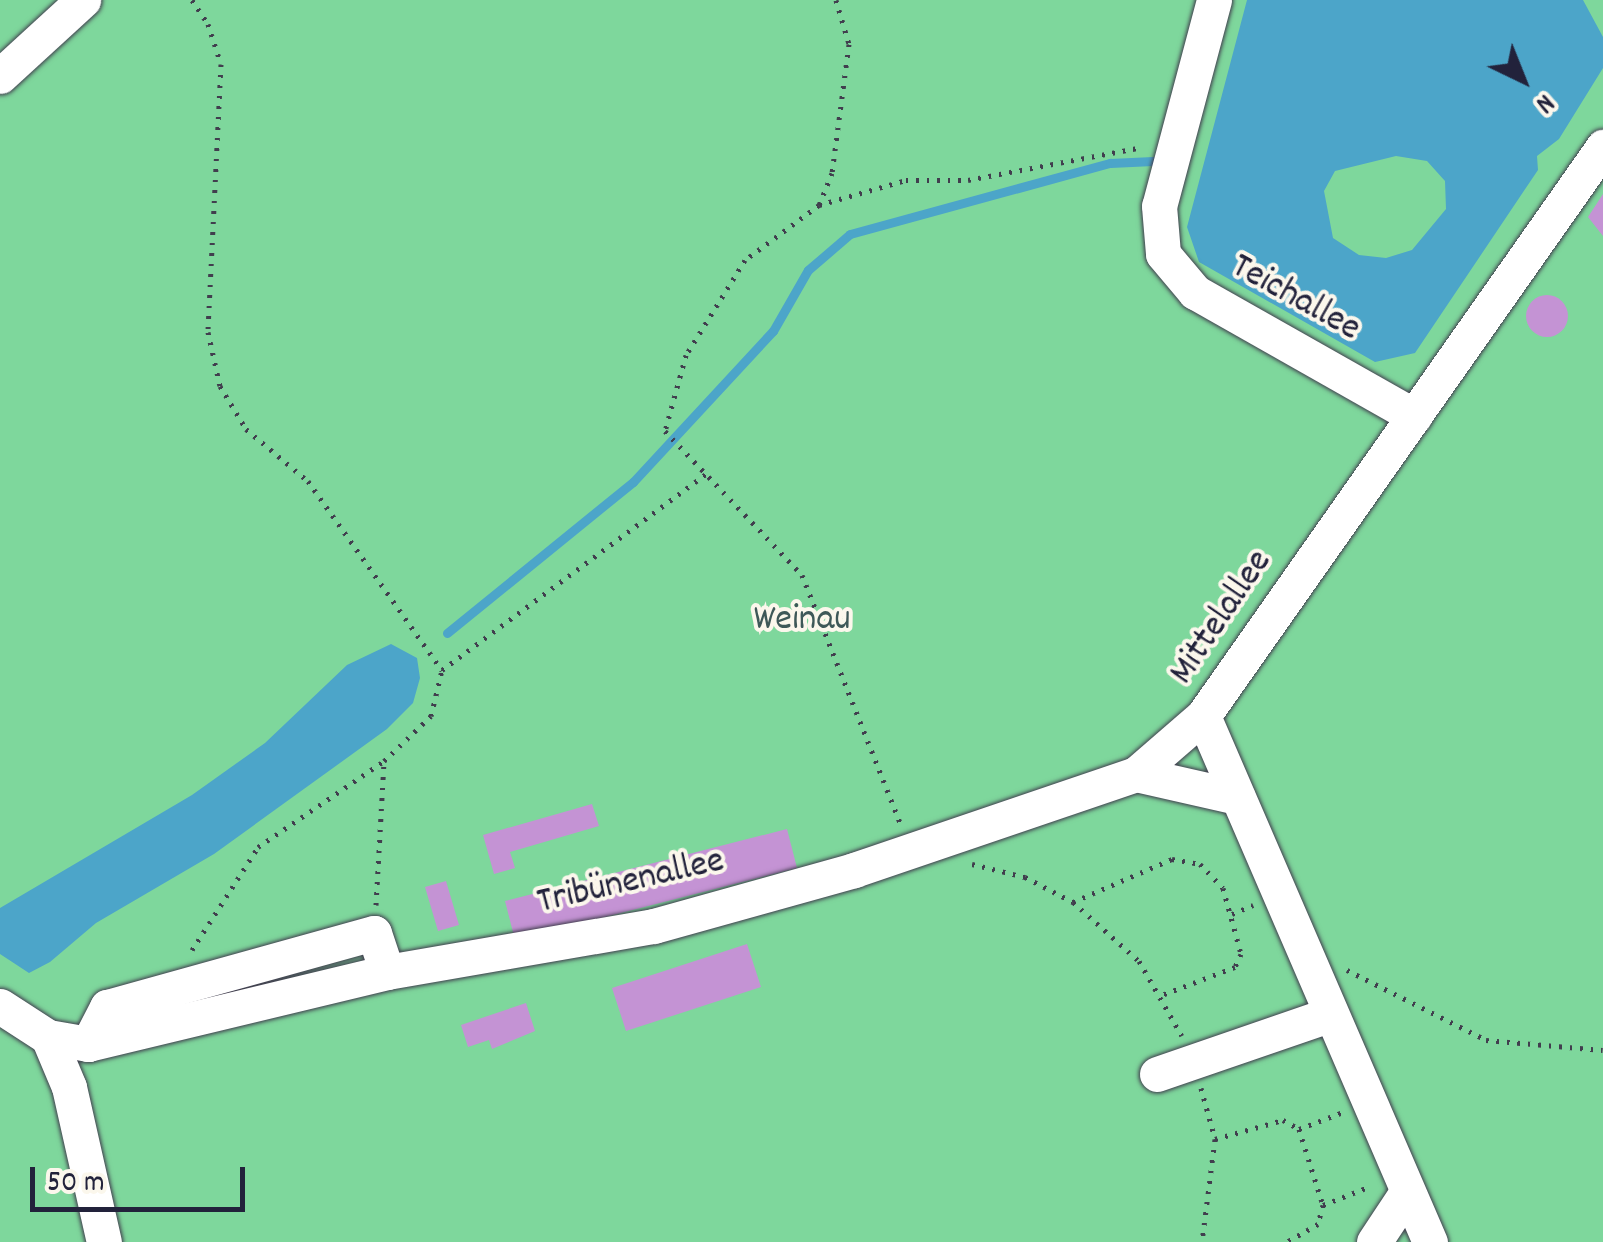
<!DOCTYPE html>
<meta charset="utf-8">
<style>
body{margin:0}
#map{position:relative;width:1603px;height:1242px;overflow:hidden;background:#efddbb;font-family:Dekko,sans-serif}
div>[style]{position:absolute}
.green>*{inset:0;background:#7ed79c}
.water>*{inset:0;background:#4ca5c9}
.stream>*{height:9px;margin:-4.5px;padding:0 4.5px;transform-origin:4.5px;border-radius:4.5px;background:#4ca5c9}
.building>*{inset:0;background:#c493d4}
.round{border-radius:50%}
.path>*{height:5px;margin-top:-2.5px;transform-origin:0;background:repeating-linear-gradient(90deg,#413e4e 0 2.5px,transparent 0 10.5px)}
.roads{filter:drop-shadow(0 0 2px #413e4e) drop-shadow(0 0 2px #413e4e)}
.minor>*{height:35px;margin:-17.5px;padding:0 17.5px;transform-origin:17.5px;border-radius:17.5px;background:#fff}
span{translate:-50% -50%;white-space:nowrap;text-align:center;line-height:1.15;-webkit-text-stroke:8px #fbf7ec;paint-order:stroke}
.street-label{font-size:38px;color:#22223b}
.park-label{font-size:38px;color:#3e5858}
.north{position:absolute;left:1473px;top:30px;width:100px;height:100px;-webkit-text-stroke:8px #fbf7ec;paint-order:stroke;rotate:137deg;font-size:28px;font-weight:700;line-height:40px;text-align:center;color:#22223b}
.north::after{content:'';display:block;margin:auto;width:35px;height:45px;background:#22223b;clip-path:polygon(50% 0,100% 100%,50% 72%,0 100%)}
.scale{position:absolute;left:30px;top:1167px;width:215px;height:45px;box-sizing:border-box;border:5px solid #22223b;border-top:0;padding-left:12px;font-size:30px;line-height:35px;white-space:nowrap;color:#22223b;-webkit-text-stroke:8px #fbf7ec;paint-order:stroke}
</style>
<div id="map">
<div class="green">
<div style="clip-path:polygon(0 0,1603px 0,1603px 1242px,0 1242px)"></div>
</div>
<div class="water">
<div style="clip-path:polygon(evenodd,1247px 0,1583px 0,1603px 37px,1603px 68px,1559px 139px,1537px 156px,1538px 170px,1415px 353px,1375px 362px,1199px 262px,1187px 227px,1247px 0,1396px 156px,1427px 161px,1445px 181px,1446px 209px,1412px 250px,1386px 258px,1359px 255px,1333px 238px,1324px 191px,1335px 171px,1396px 156px)"></div>
<div style="clip-path:polygon(391px 644px,417px 658px,420px 678px,413px 703px,387px 729px,214px 854px,96px 923px,50px 962px,29px 973px,0 954px,0 908px,192px 795px,265px 743px,347px 665px)"></div>
</div>
<div class="stream">
<div style="left:447px;top:633px;width:240px;rotate:-39.1deg"></div>
<div style="left:633px;top:482px;width:206px;rotate:-47.2deg"></div>
<div style="left:773px;top:331px;width:70px;rotate:-60.2deg"></div>
<div style="left:808px;top:270px;width:55px;rotate:-40.6deg"></div>
<div style="left:850px;top:234px;width:270px;rotate:-15.3deg"></div>
<div style="left:1110px;top:163px;width:43px;rotate:-2.7deg"></div>
</div>
<div class="building">
<div style="clip-path:polygon(1603px 194px,1603px 236px,1588px 217px)"></div>
<div class="round" style="left:1526px;top:295px;width:42px;height:42px"></div>
<div style="clip-path:polygon(592px 804px,599px 826px,510px 852px,515px 868px,494px 874px,483px 835px)"></div>
<div style="clip-path:polygon(787px 829px,797px 868px,515px 940px,505px 901px)"></div>
<div style="clip-path:polygon(446px 881px,459px 925px,438px 931px,425px 887px)"></div>
<div style="clip-path:polygon(747px 944px,761px 987px,626px 1031px,612px 988px)"></div>
<div style="clip-path:polygon(526px 1003px,535px 1031px,492px 1049px,489px 1040px,468px 1047px,461px 1025px)"></div>
</div>
<div class="path">
<div style="left:192px;top:0;width:29px;rotate:56deg"></div>
<div style="left:208px;top:24px;width:42px;rotate:72deg"></div>
<div style="left:221px;top:64px;width:268px;rotate:92.8deg"></div>
<div style="left:208px;top:332px;width:55px;rotate:77.5deg"></div>
<div style="left:220px;top:386px;width:50px;rotate:58.8deg"></div>
<div style="left:246px;top:429px;width:81px;rotate:40deg"></div>
<div style="left:308px;top:481px;width:232px;rotate:54.7deg"></div>
<div style="left:836px;top:0;width:46px;rotate:73.5deg"></div>
<div style="left:849px;top:44px;width:130px;rotate:97.5deg"></div>
<div style="left:832px;top:173px;width:35px;rotate:112deg"></div>
<div style="left:819px;top:205px;width:92px;rotate:143.4deg"></div>
<div style="left:745px;top:260px;width:112px;rotate:121.8deg"></div>
<div style="left:686px;top:355px;width:79px;rotate:105.4deg"></div>
<div style="left:665px;top:431px;width:199px;rotate:46.4deg"></div>
<div style="left:802px;top:575px;width:267px;rotate:68.4deg"></div>
<div style="left:819px;top:205px;width:91px;rotate:-16deg"></div>
<div style="left:906px;top:180px;width:62px"></div>
<div style="left:968px;top:180px;width:178px;rotate:-10.7deg"></div>
<div style="left:972px;top:864px;width:55px;rotate:13.8deg"></div>
<div style="left:1025px;top:877px;width:54px;rotate:27.5deg"></div>
<div style="left:1073px;top:902px;width:89px;rotate:41.8deg"></div>
<div style="left:1139px;top:961px;width:86px;rotate:60.2deg"></div>
<div style="left:1073px;top:902px;width:108px;rotate:-23.5deg"></div>
<div style="left:1172px;top:859px;width:28px;rotate:10deg"></div>
<div style="left:1200px;top:864px;width:33px;rotate:46deg"></div>
<div style="left:1223px;top:888px;width:68px;rotate:74.7deg"></div>
<div style="left:1241px;top:954px;width:14px;rotate:115deg"></div>
<div style="left:1235px;top:967px;width:78px;rotate:159deg"></div>
<div style="left:376px;top:905px;width:144px;rotate:-86.8deg"></div>
<div style="left:1232px;top:914px;width:23px;rotate:-23deg"></div>
<div style="left:192px;top:950px;width:122px;rotate:-57.3deg"></div>
<div style="left:258px;top:847px;width:153px;rotate:-34.3deg"></div>
<div style="left:384px;top:761px;width:65px;rotate:-43.8deg"></div>
<div style="left:431px;top:716px;width:47px;rotate:-76.6deg"></div>
<div style="left:442px;top:670px;width:330px;rotate:-36.6deg"></div>
<div style="left:1347px;top:970px;width:156px;rotate:26.7deg"></div>
<div style="left:1486px;top:1040px;width:117px;rotate:4.9deg"></div>
<div style="left:1201px;top:1088px;width:53px;rotate:74.6deg"></div>
<div style="left:1215px;top:1139px;width:104px;rotate:97.2deg"></div>
<div style="left:1299px;top:1129px;width:47px;rotate:-21.1deg"></div>
<div style="left:1215px;top:1139px;width:71px;rotate:-15.6deg"></div>
<div style="left:1283px;top:1120px;width:18px;rotate:29deg"></div>
<div style="left:1299px;top:1129px;width:80px;rotate:72.5deg"></div>
<div style="left:1323px;top:1205px;width:20px;rotate:105deg"></div>
<div style="left:1318px;top:1224px;width:36px;rotate:150deg"></div>
<div style="left:1323px;top:1205px;width:52px;rotate:-21.6deg"></div>
</div>
<div class="roads">
<div class="minor">
<div style="left:1214px;top:0;width:213px;rotate:104.9deg"></div>
<div style="left:1159px;top:206px;width:48px;rotate:85.2deg"></div>
<div style="left:1163px;top:254px;width:50px;rotate:49.9deg"></div>
<div style="left:1195px;top:292px;width:252px;rotate:29.5deg"></div>
<div style="left:0;top:76px;width:113px;rotate:-42.5deg"></div>
<div style="left:1203px;top:716px;width:573px;rotate:66.66deg"></div>
<div style="left:1136px;top:774px;width:104px;rotate:12.8deg"></div>
<div style="left:0;top:1006px;width:57px;rotate:32.9deg"></div>
<div style="left:48px;top:1037px;width:54px;rotate:67.2deg"></div>
<div style="left:69px;top:1087px;width:159px;rotate:77.3deg"></div>
<div style="left:48px;top:1037px;width:41px;rotate:9.9deg"></div>
<div style="left:88px;top:1044px;width:308px;rotate:-13.5deg"></div>
<div style="left:387px;top:972px;width:271px;rotate:-9.8deg"></div>
<div style="left:654px;top:926px;width:208px;rotate:-15.6deg"></div>
<div style="left:854px;top:870px;width:298px;rotate:-18.8deg"></div>
<div style="left:1136px;top:774px;width:89px;rotate:-40.9deg"></div>
<div style="left:1203px;top:716px;width:696px;rotate:-54.89deg"></div>
<div style="left:88px;top:1044px;width:42px;rotate:-62.8deg"></div>
<div style="left:107px;top:1007px;width:277px;rotate:-15.5deg"></div>
<div style="left:374px;top:933px;width:41px;rotate:71.6deg"></div>
<div style="left:1157px;top:1074px;width:184px;rotate:-19deg"></div>
<div style="left:1374px;top:1242px;width:60px;rotate:-56.6deg"></div>
</div>
</div>
<div class="street-label">
<span style="left:1295px;top:299px;rotate:29deg">Teichallee</span>
<span style="left:1222px;top:618px;rotate:-56deg">Mittelallee</span>
<span style="left:631px;top:883px;rotate:-13deg">Tribünenallee</span>
</div>
<div class="park-label">
<span style="left:802px;top:621px">Weinau</span>
</div>
<div class="north">N</div>
<div class="scale">50 m</div>
</div>
